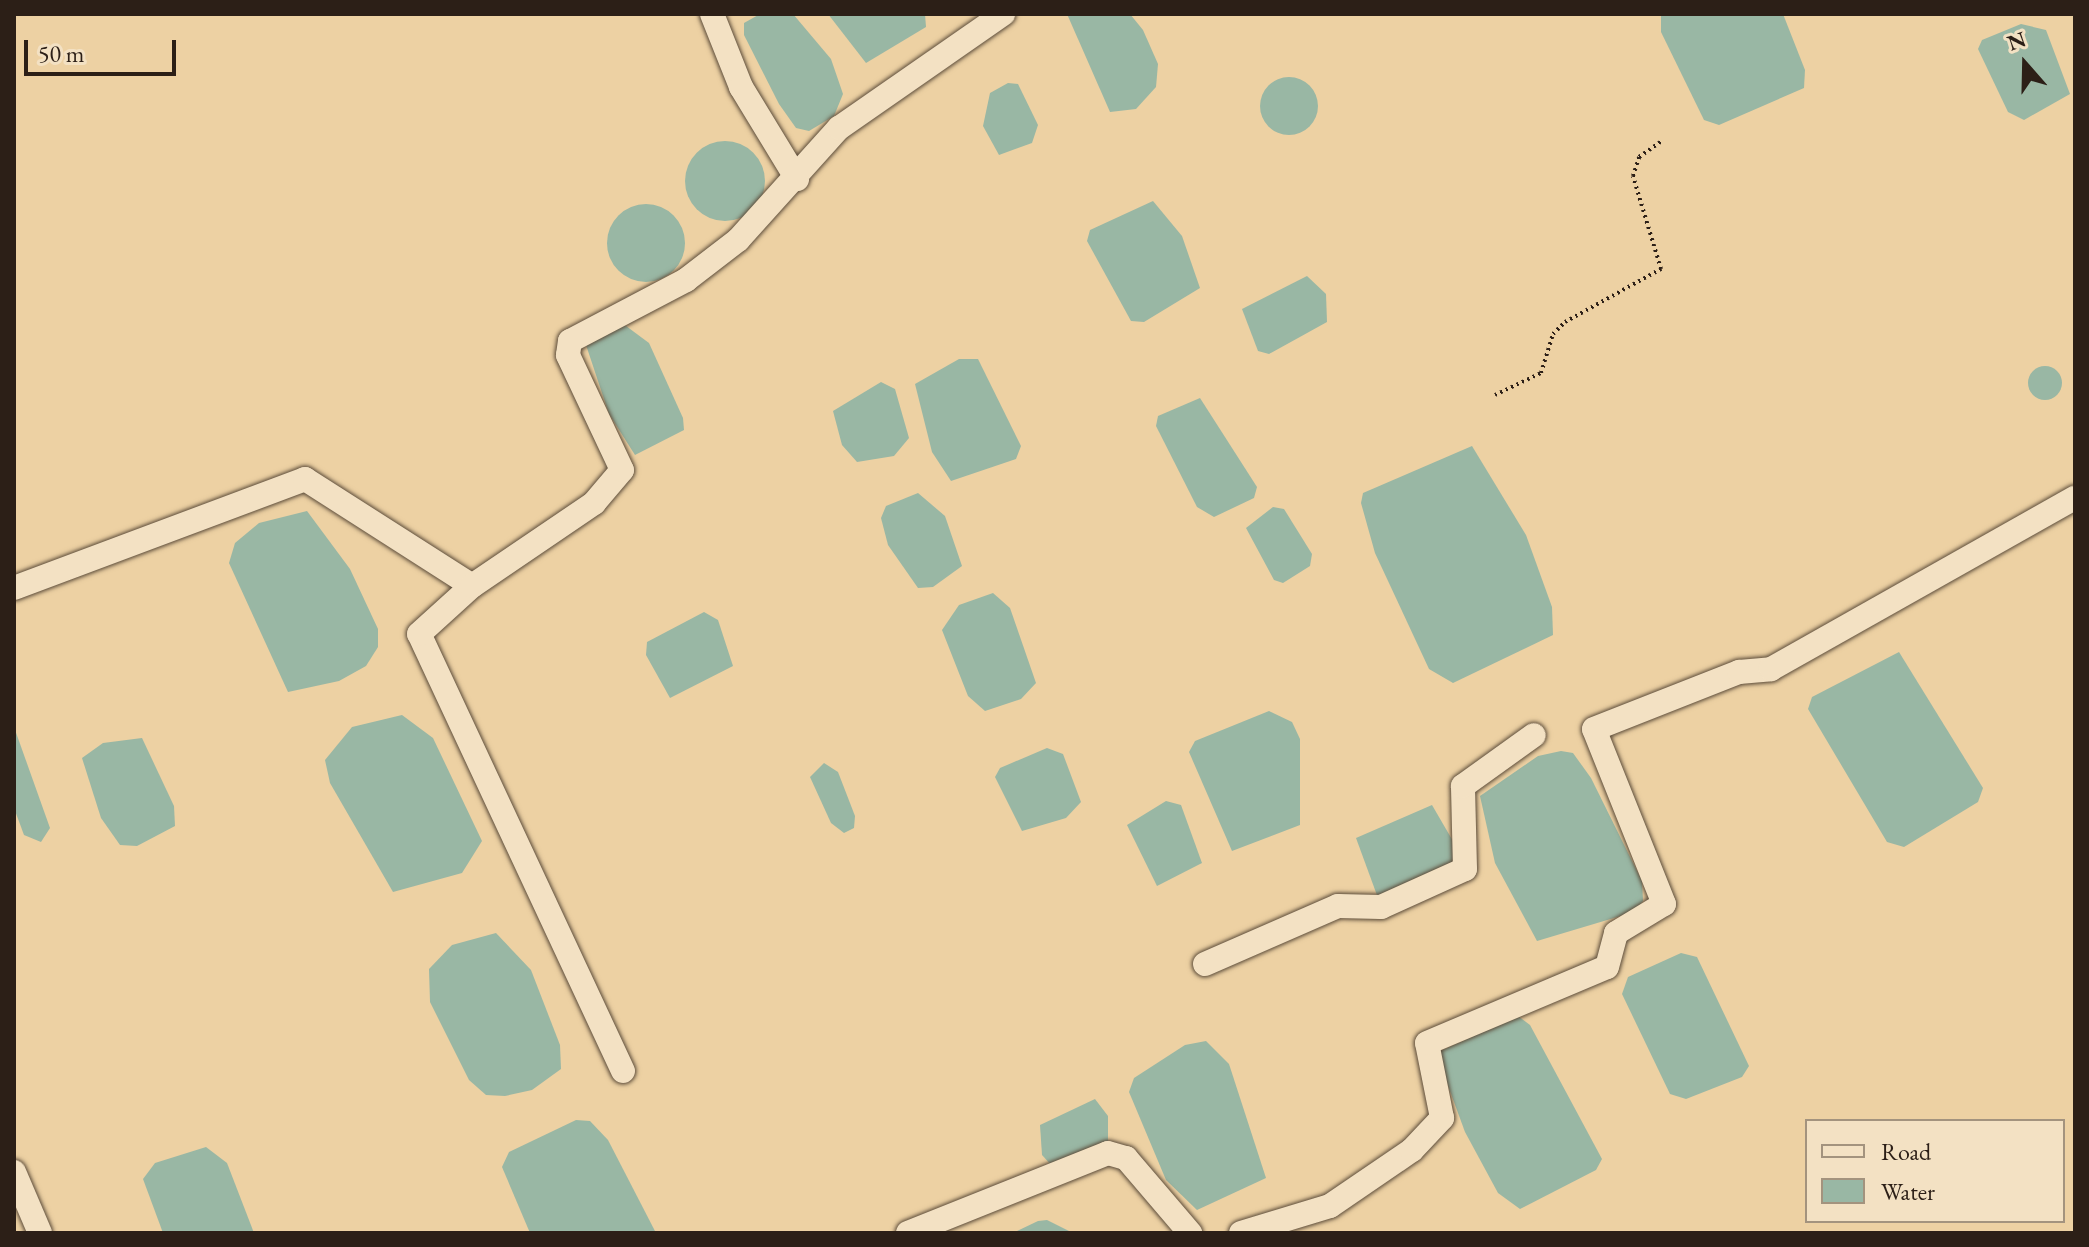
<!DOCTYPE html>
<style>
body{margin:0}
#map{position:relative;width:2089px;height:1247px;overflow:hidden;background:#edd1a3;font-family:"EB Garamond",serif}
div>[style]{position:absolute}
.water>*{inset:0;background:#99b7a4}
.round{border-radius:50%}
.path>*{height:4px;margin-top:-2px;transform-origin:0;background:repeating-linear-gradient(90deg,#2c1f17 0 2px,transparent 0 6px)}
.roads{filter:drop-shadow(0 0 2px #5c4c3a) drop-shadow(0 0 2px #5c4c3a)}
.minor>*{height:24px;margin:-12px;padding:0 12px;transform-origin:12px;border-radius:12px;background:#f3e1c3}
span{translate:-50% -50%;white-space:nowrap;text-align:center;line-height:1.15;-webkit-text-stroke:6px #f3e1c3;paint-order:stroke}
.frame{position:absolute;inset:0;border:16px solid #2c1f17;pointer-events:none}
.legend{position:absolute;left:1805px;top:1119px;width:260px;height:104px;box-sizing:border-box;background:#f3e1c3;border:2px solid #a3937e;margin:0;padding:10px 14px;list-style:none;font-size:24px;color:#2c1f17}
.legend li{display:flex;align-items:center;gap:16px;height:40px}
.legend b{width:40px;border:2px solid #a3937e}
.north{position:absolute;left:1985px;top:24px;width:80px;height:80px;-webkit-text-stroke:6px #f3e1c3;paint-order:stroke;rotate:340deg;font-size:22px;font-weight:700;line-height:32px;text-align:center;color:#2c1f17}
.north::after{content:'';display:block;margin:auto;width:28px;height:36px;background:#2c1f17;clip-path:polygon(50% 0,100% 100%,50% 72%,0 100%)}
.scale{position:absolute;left:24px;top:40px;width:152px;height:36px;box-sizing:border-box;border:4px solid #2c1f17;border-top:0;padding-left:10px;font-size:24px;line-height:28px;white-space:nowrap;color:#2c1f17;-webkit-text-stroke:6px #f3e1c3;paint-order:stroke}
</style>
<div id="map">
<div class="water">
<div style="clip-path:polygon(760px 14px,793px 14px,831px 59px,843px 94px,834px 116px,809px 131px,796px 128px,779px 104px,744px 35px,744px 23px)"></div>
<div style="clip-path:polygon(828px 14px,925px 14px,926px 27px,866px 63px)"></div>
<div style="clip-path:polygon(1067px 14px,1130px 14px,1143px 30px,1158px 64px,1156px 87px,1136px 109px,1110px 112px)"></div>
<div style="clip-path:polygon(1661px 14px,1783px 14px,1805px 70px,1804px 88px,1719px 125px,1704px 120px,1661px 32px)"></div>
<div style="clip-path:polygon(2021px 24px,2046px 30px,2070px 94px,2024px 120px,2008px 112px,1978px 49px,1982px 40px)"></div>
<div class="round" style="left:1260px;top:77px;width:58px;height:58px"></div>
<div style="clip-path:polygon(1008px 83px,1018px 84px,1038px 125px,1032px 143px,999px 155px,983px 126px,990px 93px)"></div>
<div class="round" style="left:685px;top:141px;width:80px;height:80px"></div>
<div style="clip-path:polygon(1153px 201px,1182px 236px,1200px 288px,1144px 322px,1131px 321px,1087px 241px,1090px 230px)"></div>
<div class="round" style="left:607px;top:204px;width:78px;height:78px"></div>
<div style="clip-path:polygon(1307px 276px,1326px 294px,1327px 322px,1269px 354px,1258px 351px,1242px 309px)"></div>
<div style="clip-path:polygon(622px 323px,649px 343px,683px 418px,684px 430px,635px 455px,609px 414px,586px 345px)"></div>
<div style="clip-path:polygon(959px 359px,978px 359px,1021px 446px,1016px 459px,951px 481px,932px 452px,915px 384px)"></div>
<div class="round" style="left:2028px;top:366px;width:34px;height:34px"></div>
<div style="clip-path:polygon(881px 382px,895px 389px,909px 438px,894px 456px,857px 462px,842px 445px,833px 411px)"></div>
<div style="clip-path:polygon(1200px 398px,1257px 487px,1254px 498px,1214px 517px,1197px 507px,1156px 426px,1158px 416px)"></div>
<div style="clip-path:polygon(1472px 446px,1526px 535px,1552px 607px,1553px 635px,1453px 683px,1429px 669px,1375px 553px,1361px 503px,1363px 493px)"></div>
<div style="clip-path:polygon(918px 493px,945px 516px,962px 566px,933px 587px,918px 588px,888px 545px,881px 518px,886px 506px)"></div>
<div style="clip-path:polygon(1273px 507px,1284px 509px,1312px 554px,1310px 566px,1283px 583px,1274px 580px,1246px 528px)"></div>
<div style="clip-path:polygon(307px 511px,350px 569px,378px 629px,378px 647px,366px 666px,339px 681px,288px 692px,229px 563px,235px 543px,259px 523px)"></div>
<div style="clip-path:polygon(993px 593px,1010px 608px,1036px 683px,1021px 699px,985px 711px,968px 696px,942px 630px,959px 605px)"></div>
<div style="clip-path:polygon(704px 612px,718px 620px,733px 666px,670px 698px,646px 655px,647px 642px)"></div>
<div style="clip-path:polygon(1899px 652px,1983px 788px,1978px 802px,1904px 847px,1887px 842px,1808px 709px,1812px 697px)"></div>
<div style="clip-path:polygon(1269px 711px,1292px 722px,1300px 739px,1300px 825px,1232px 851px,1189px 752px,1195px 741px)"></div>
<div style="clip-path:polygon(402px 715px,433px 738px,482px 841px,462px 873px,393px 892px,330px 783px,325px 760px,352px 727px)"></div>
<div style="clip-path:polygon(14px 727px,50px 828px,41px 842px,24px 835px,14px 808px)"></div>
<div style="clip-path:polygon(142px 738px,174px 806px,175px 826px,137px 846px,120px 845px,101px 818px,82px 758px,103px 743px)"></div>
<div style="clip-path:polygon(1047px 748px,1063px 754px,1081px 802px,1066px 818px,1022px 831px,995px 777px,1000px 768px)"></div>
<div style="clip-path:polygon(1561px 751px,1573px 753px,1591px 778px,1642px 881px,1643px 901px,1634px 912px,1537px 941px,1495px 863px,1480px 796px,1538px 756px)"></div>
<div style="clip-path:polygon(824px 763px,838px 772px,855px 816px,854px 828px,844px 833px,831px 823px,810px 777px)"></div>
<div style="clip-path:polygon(1166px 801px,1181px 805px,1202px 863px,1157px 886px,1127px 825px)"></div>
<div style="clip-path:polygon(1432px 805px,1457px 848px,1456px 864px,1378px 898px,1356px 838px)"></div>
<div style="clip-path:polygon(496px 933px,531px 970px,560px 1045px,561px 1069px,532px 1090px,505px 1096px,486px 1095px,469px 1080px,430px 1002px,429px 969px,452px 945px)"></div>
<div style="clip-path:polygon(1681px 953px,1697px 957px,1749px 1066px,1742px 1077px,1686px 1099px,1670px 1094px,1622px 994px,1628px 977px)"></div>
<div style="clip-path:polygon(1518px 1016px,1530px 1025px,1602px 1159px,1596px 1170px,1520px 1209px,1498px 1193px,1465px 1132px,1436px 1053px)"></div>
<div style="clip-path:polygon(1206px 1041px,1229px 1064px,1266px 1178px,1197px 1210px,1166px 1180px,1129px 1092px,1134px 1078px,1185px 1045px)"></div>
<div style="clip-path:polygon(1095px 1099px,1108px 1116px,1108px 1143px,1052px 1166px,1042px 1155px,1040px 1125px)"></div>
<div style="clip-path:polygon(576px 1120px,590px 1121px,608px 1140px,656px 1233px,530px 1233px,502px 1167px,509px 1152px)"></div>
<div style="clip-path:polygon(206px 1147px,227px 1163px,254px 1233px,163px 1233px,143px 1179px,155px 1163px)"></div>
<div style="clip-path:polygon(1047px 1220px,1073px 1233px,1013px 1233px,1038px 1221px)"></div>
</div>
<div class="path">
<div style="left:1495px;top:395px;width:51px;rotate:-25.6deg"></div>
<div style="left:1541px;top:373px;width:41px;rotate:-72.9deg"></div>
<div style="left:1553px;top:334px;width:17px;rotate:-45deg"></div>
<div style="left:1565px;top:322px;width:110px;rotate:-28.9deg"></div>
<div style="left:1661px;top:269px;width:97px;rotate:-106.8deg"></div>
<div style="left:1633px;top:176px;width:20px;rotate:-72deg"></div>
<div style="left:1639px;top:157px;width:28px;rotate:-35deg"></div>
</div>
<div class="roads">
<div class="minor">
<div style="left:712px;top:14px;width:79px;rotate:68.3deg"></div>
<div style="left:741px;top:87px;width:108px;rotate:58.7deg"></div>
<div style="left:14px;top:588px;width:311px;rotate:-20.5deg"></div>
<div style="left:305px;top:479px;width:198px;rotate:32.6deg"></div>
<div style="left:1205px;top:964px;width:145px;rotate:-23.6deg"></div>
<div style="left:1338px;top:906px;width:43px;rotate:1.3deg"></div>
<div style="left:1381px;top:907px;width:92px;rotate:-24.3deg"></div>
<div style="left:1465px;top:869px;width:83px;rotate:-91.4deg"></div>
<div style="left:1463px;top:786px;width:87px;rotate:-35.7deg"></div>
<div style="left:623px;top:1071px;width:482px;rotate:-115deg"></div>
<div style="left:419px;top:634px;width:72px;rotate:-42.2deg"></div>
<div style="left:472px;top:586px;width:148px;rotate:-34.2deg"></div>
<div style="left:594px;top:503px;width:43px;rotate:-49.7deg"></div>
<div style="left:622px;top:470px;width:127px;rotate:-115.2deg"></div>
<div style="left:568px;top:355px;width:14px;rotate:-82deg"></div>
<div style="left:570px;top:341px;width:131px;rotate:-27.7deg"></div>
<div style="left:686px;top:280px;width:66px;rotate:-37.6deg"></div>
<div style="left:738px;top:240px;width:151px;rotate:-48deg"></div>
<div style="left:839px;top:128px;width:200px;rotate:-34.8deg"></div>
<div style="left:14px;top:1172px;width:66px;rotate:66.9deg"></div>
<div style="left:908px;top:1233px;width:215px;rotate:-21.8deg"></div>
<div style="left:1108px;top:1153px;width:19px;rotate:16deg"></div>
<div style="left:1126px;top:1158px;width:99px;rotate:49.5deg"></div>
<div style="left:1241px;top:1233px;width:93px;rotate:-16.9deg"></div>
<div style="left:1330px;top:1206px;width:99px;rotate:-34.3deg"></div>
<div style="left:1412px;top:1150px;width:44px;rotate:-46.8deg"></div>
<div style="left:1442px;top:1118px;width:76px;rotate:-101.3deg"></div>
<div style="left:1427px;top:1043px;width:195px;rotate:-22.9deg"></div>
<div style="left:1607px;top:967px;width:35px;rotate:-75deg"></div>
<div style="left:1616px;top:933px;width:56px;rotate:-31.1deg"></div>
<div style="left:1664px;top:904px;width:188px;rotate:-111.8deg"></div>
<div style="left:1594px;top:729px;width:156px;rotate:-21.5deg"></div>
<div style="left:1739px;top:672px;width:32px;rotate:-5deg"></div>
<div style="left:1771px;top:669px;width:349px;rotate:-29.4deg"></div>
</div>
</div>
<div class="frame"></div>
<ul class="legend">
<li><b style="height:10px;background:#f3e1c3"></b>Road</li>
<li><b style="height:22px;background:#99b7a4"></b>Water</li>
</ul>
<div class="north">N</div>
<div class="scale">50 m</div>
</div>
